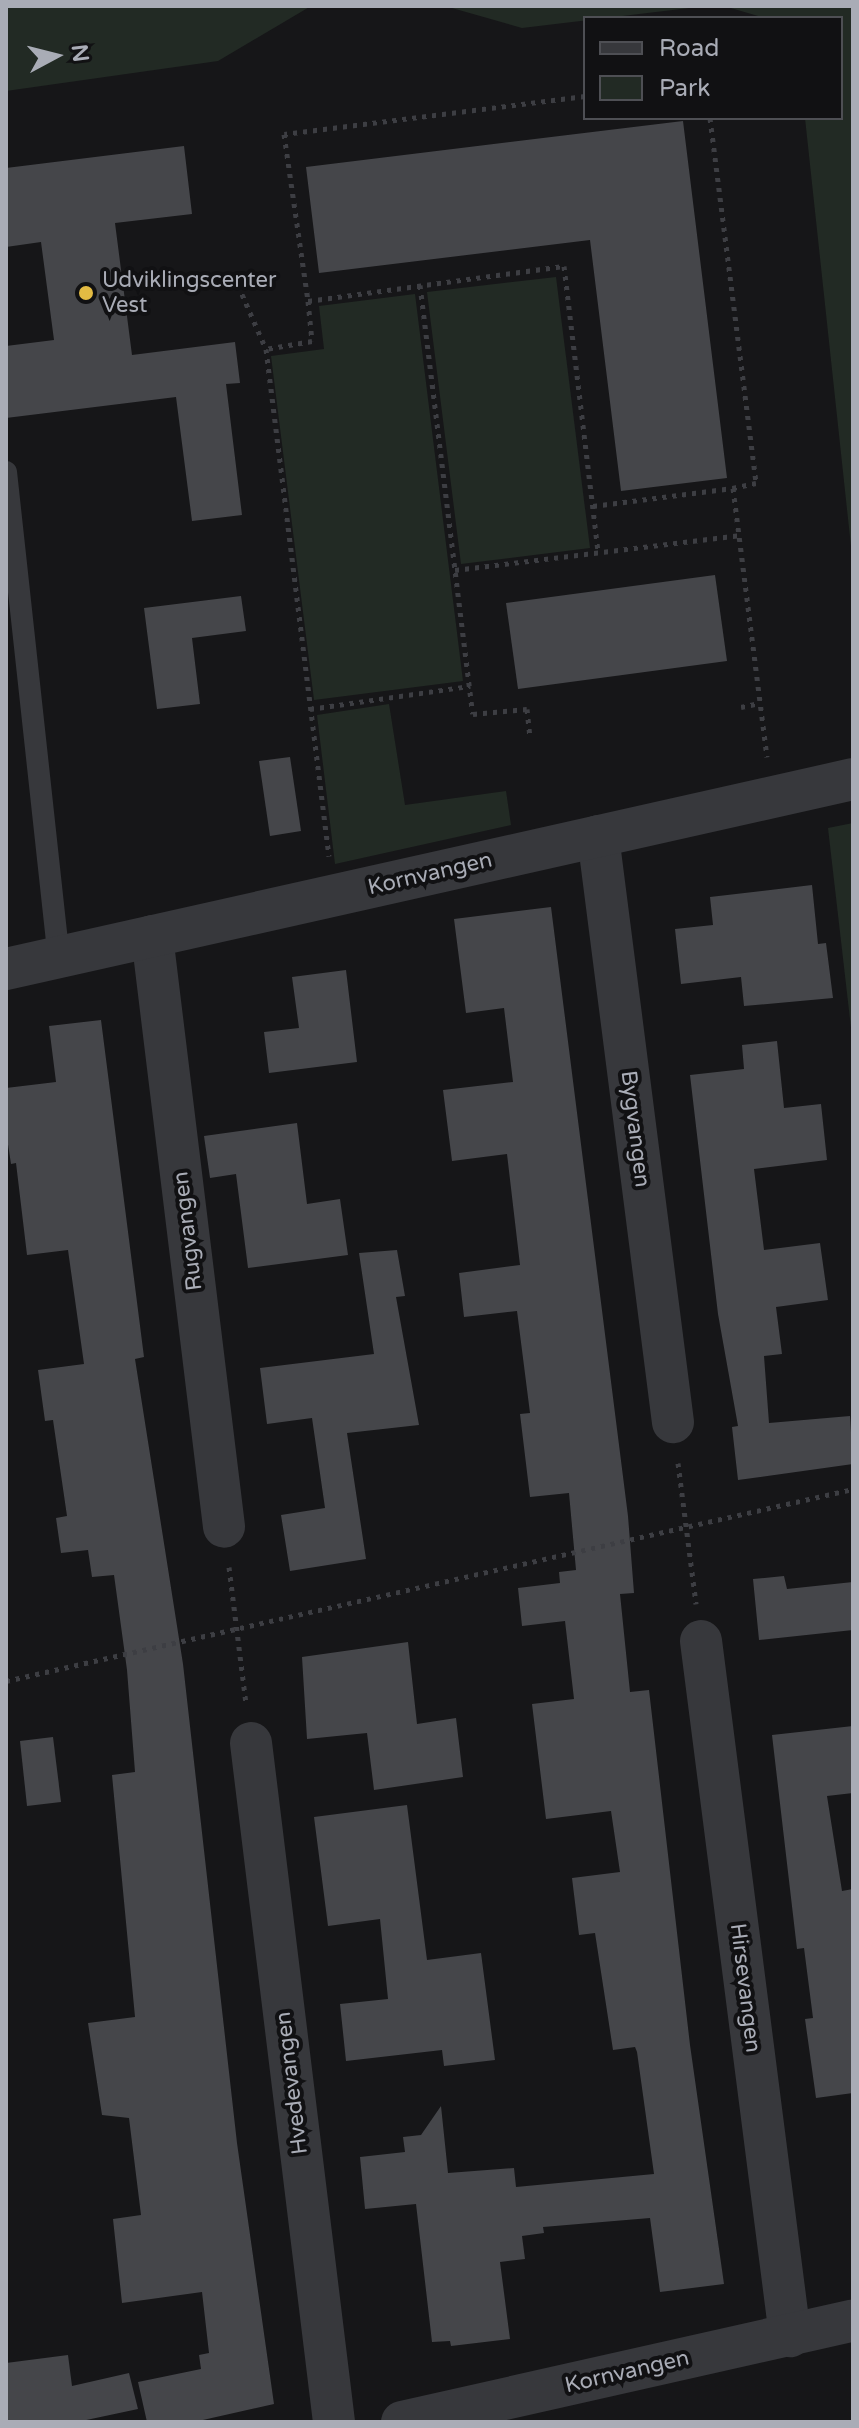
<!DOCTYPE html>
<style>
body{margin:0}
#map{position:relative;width:859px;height:2428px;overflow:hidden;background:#161618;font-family:"Varela Round",sans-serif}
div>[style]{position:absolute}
.green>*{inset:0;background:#222a24}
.building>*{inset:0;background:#45464a}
.path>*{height:5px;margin-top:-2.5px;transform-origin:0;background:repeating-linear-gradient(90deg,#3d3e43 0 4px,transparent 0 10px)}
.service>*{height:22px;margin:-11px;padding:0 11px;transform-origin:11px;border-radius:11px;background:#37383c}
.minor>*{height:42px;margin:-21px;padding:0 21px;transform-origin:21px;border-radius:21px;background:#37383c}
.dots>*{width:22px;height:22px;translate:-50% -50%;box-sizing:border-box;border:4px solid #111113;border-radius:50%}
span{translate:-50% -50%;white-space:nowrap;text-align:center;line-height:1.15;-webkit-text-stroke:8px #111113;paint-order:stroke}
.poi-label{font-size:22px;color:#a9acb6}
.left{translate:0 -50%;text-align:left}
.street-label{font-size:22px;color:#a9acb6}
.frame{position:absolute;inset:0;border:8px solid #a9acb6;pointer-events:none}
.legend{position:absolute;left:583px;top:16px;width:260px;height:104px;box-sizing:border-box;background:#111113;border:2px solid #4e4f54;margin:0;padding:10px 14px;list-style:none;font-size:24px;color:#a9acb6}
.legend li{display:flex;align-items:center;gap:16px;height:40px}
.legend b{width:40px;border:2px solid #4e4f54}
.north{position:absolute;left:16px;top:16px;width:80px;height:80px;-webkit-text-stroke:6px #111113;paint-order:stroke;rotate:83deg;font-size:22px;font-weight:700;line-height:32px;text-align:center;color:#a9acb6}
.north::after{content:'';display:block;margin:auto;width:28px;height:36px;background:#a9acb6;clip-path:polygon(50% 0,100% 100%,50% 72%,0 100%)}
</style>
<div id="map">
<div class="green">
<div style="clip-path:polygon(6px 6px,311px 6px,218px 61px,6px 91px)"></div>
<div style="clip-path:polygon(445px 6px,706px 6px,522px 28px)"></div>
<div style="clip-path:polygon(724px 6px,853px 6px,853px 565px,805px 118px,841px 118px,841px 18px,765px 18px)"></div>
<div style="clip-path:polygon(556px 277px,590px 548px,461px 564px,427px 292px)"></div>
<div style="clip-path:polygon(415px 294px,463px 681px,314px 700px,271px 356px,324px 349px,319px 306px)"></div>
<div style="clip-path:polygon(389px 704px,405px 805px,506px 791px,511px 825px,335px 864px,317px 715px)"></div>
<div style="clip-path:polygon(853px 823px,853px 1045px,828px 828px)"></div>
</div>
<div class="building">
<div style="clip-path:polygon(683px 121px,727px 478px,621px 491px,590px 240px,319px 273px,306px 167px)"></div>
<div style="clip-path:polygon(184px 146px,192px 214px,115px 223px,132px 355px,235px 342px,240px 383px,226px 384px,242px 515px,192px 521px,176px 397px,6px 418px,6px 346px,54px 340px,41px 242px,6px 247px,6px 168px)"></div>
<div style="clip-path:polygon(715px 575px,727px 661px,518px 689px,506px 603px)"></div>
<div style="clip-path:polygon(241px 596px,246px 631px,192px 638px,200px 704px,157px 709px,144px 608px)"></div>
<div style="clip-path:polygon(290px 757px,301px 831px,270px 836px,259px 761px)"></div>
<div style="clip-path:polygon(812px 885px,818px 944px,826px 943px,833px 998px,744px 1006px,741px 977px,681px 984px,675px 929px,713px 925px,710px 897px)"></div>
<div style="clip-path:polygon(551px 907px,628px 1516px,634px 1593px,620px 1594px,630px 1692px,649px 1690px,690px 2045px,724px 2284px,660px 2292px,650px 2218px,543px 2227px,544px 2233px,522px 2236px,525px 2259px,500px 2262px,510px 2339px,451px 2346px,450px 2341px,432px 2342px,416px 2204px,365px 2209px,360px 2157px,405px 2152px,403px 2137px,421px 2135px,441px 2106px,448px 2173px,514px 2168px,516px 2187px,654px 2174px,637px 2052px,635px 2047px,613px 2050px,595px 1933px,579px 1935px,572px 1878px,620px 1872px,611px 1811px,546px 1819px,532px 1704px,574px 1699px,565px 1621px,522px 1626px,518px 1588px,560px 1583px,559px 1572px,576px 1570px,569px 1493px,530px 1497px,520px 1414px,530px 1413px,517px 1311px,464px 1317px,459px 1273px,520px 1265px,507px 1154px,452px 1161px,443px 1090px,513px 1082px,504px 1008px,466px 1013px,454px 919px)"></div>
<div style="clip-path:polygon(346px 970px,357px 1062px,269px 1073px,264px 1032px,299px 1028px,292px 977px)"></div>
<div style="clip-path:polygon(101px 1020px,144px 1357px,135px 1359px,183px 1664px,237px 2143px,274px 2404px,194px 2422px,147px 2422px,138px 2382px,201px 2369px,199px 2355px,209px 2353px,202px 2292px,122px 2303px,113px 2219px,141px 2215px,129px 2118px,102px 2115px,88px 2023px,135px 2017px,112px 1775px,135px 1772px,127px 1670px,114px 1575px,92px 1577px,88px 1550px,61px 1553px,56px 1518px,67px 1516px,53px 1420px,45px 1421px,38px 1370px,84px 1364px,68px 1250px,27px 1255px,16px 1163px,11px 1164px,6px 1131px,6px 1088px,56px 1082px,49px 1026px)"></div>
<div style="clip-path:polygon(777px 1041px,784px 1108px,821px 1104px,827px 1160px,754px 1169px,764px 1250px,820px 1243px,828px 1300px,776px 1307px,782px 1354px,764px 1356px,769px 1423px,850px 1416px,853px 1464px,738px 1480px,732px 1427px,738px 1426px,718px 1314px,690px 1075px,744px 1069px,742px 1045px)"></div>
<div style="clip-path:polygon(297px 1123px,307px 1204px,340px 1199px,348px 1255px,248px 1268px,236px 1174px,210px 1178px,204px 1136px)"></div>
<div style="clip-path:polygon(397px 1250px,405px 1296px,396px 1297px,419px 1425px,347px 1433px,366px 1559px,290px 1571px,281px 1515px,325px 1508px,312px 1418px,267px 1424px,260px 1368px,374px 1354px,359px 1253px)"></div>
<div style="clip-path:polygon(784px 1576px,787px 1589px,853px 1582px,853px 1630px,759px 1640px,753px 1579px)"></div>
<div style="clip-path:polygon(408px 1642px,417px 1724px,456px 1718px,463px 1777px,374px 1790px,367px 1733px,307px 1739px,302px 1657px)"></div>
<div style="clip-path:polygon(853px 1726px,853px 1793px,827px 1796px,842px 1891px,853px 1889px,853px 2093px,816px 2098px,805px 2019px,813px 2018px,804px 1948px,797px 1949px,772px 1735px)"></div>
<div style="clip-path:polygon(53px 1737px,61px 1802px,27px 1806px,20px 1741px)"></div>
<div style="clip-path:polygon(407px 1805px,427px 1960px,481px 1953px,495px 2060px,444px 2066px,442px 2050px,346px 2061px,340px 2004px,388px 1999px,380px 1919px,328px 1926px,314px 1817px)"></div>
<div style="clip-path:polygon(68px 2355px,72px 2386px,129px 2373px,138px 2409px,77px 2422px,6px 2422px,6px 2363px)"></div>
</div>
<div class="path">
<div style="left:585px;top:96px;width:303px;rotate:172.8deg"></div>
<div style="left:284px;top:134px;width:169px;rotate:81.8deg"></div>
<div style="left:308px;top:301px;width:258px;rotate:-7.8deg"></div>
<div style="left:564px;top:266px;width:289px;rotate:83.2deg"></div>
<div style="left:710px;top:118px;width:368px;rotate:82.8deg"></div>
<div style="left:756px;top:483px;width:24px;rotate:168deg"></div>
<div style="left:733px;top:488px;width:271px;rotate:82.8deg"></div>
<div style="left:238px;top:285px;width:70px;rotate:66.4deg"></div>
<div style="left:420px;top:285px;width:432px;rotate:83deg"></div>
<div style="left:473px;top:714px;width:54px;rotate:-5.3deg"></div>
<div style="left:527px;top:709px;width:27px;rotate:84deg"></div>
<div style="left:308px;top:301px;width:40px;rotate:84.3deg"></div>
<div style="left:312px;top:341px;width:47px;rotate:170.1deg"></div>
<div style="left:266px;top:349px;width:511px;rotate:82.92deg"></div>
<div style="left:593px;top:506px;width:141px;rotate:-7.3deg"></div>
<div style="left:455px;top:570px;width:286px;rotate:-7deg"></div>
<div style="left:741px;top:707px;width:19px;rotate:-12deg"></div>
<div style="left:310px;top:709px;width:162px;rotate:-8.2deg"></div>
<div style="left:678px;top:1463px;width:142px;rotate:82.7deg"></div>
<div style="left:229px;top:1567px;width:138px;rotate:82.9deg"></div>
<div style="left:6px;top:1681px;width:868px;rotate:-12.77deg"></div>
</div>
<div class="service">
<div style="left:6px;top:472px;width:488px;rotate:83.8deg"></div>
</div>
<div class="minor">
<div style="left:598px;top:836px;width:591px;rotate:82.71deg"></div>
<div style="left:152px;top:936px;width:595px;rotate:83.05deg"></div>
<div style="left:6px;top:969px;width:868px;rotate:-12.64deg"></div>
<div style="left:701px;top:1641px;width:701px;rotate:82.7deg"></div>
<div style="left:251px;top:1743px;width:684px;rotate:83.03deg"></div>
<div style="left:402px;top:2422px;width:462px;rotate:-12.7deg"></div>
</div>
<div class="dots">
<div style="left:86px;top:293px;background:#e3bb43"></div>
</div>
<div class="poi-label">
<span class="left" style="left:102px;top:293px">Udviklingscenter<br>Vest</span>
</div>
<div class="street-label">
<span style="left:430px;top:874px;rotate:-13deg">Kornvangen</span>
<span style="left:635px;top:1129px;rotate:83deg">Bygvangen</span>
<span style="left:188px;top:1231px;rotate:-97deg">Rugvangen</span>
<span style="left:745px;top:1988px;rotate:83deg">Hirsevangen</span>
<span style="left:292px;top:2083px;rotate:-97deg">Hvedevangen</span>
<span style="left:627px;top:2372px;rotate:-13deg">Kornvangen</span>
</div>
<div class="frame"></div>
<ul class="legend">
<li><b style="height:10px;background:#37383c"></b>Road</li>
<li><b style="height:22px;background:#222a24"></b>Park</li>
</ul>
<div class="north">N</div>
</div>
